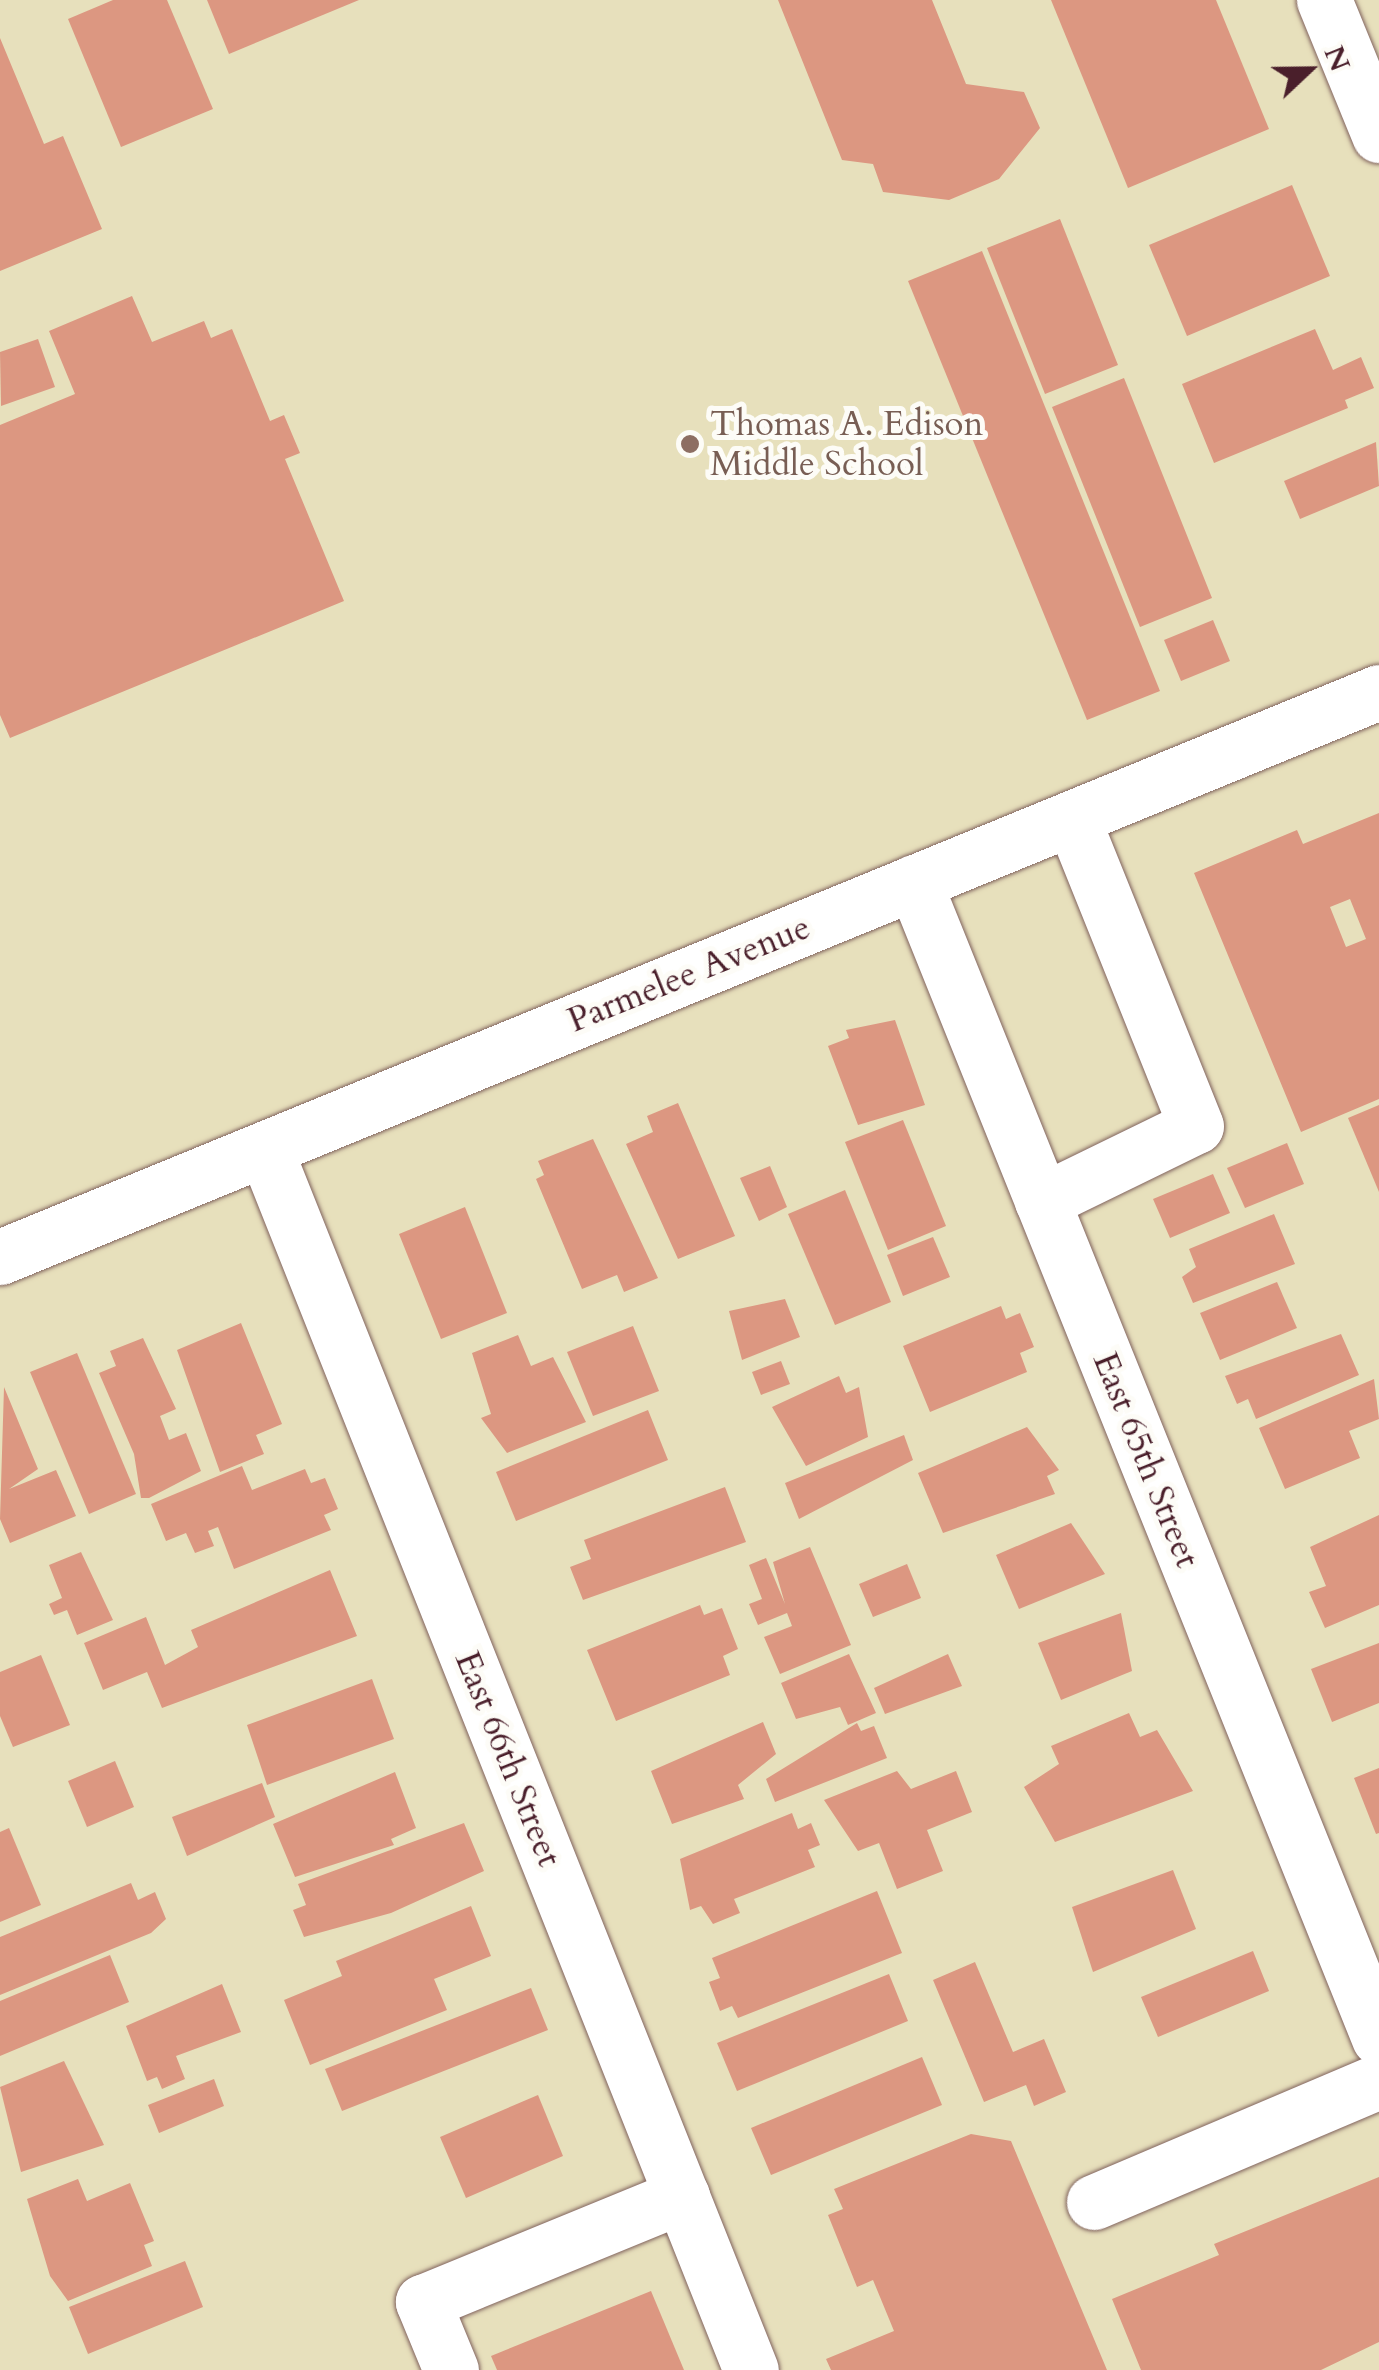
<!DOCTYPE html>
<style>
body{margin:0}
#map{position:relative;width:1379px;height:2370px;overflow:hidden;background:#e7e0bc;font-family:Cardo,serif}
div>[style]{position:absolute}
.building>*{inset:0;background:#dc9781}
.roads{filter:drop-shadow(0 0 2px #81635e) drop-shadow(0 0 2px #81635e)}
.minor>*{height:55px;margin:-27.5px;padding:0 27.5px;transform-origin:27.5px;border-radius:27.5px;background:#fff}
.dots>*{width:28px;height:28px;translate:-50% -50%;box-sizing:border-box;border:5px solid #fdfcf7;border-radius:50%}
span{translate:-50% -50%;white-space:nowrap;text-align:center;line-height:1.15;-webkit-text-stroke:10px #fdfcf7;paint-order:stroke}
.education-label{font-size:35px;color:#785e54}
.left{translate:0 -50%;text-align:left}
.street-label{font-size:35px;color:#4a1f2b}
.north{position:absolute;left:1259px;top:20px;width:100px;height:100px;-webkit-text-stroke:8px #fdfcf7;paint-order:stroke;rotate:68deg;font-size:28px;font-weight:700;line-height:40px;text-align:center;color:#4a1f2b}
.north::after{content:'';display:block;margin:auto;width:35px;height:45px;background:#4a1f2b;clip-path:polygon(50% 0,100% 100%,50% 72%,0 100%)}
</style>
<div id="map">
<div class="building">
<div style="clip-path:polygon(113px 0,167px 0,213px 109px,121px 147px,68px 19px)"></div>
<div style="clip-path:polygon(207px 0,359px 0,229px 54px)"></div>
<div style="clip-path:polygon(778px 0,932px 0,966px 84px,1024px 92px,1040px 128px,999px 179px,949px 200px,883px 192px,873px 164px,842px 160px)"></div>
<div style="clip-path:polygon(1051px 0,1216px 0,1269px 129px,1128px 188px)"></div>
<div style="clip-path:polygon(0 38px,44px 144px,63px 136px,102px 229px,0 271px)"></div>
<div style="clip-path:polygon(1292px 185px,1330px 276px,1187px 336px,1149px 245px)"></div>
<div style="clip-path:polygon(1060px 219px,1118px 365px,1045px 394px,987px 248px)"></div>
<div style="clip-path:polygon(982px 251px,1160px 691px,1087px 720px,908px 281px)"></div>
<div style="clip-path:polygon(132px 296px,152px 342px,204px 321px,211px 338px,232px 329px,270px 421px,284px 415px,300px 453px,285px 459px,344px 601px,10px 738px,0 715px,0 425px,75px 394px,49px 331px)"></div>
<div style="clip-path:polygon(1315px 329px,1333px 370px,1361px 357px,1374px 388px,1345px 400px,1348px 408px,1214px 463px,1182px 384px)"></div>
<div style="clip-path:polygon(38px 339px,55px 387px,1px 406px,0 352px)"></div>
<div style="clip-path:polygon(1124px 378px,1212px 598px,1140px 627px,1052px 407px)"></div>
<div style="clip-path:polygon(1376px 442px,1379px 486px,1300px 519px,1284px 481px)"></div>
<div style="clip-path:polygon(1213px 620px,1230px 661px,1181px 681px,1164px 640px)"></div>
<div style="clip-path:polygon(evenodd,1379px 813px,1379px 1099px,1301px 1132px,1194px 873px,1297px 830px,1303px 844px,1379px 813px,1350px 899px,1366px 939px,1346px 947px,1330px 907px,1350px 899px)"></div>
<div style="clip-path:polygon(895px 1020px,925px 1105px,858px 1125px,828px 1046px,849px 1038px,846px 1030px)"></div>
<div style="clip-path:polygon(678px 1103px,735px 1236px,678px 1259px,626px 1144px,653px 1132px,647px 1116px)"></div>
<div style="clip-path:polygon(1379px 1105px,1379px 1192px,1348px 1118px)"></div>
<div style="clip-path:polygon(903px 1120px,946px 1226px,888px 1250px,845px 1142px)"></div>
<div style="clip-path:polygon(593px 1139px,658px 1278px,624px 1292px,617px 1275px,582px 1289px,536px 1179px,544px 1175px,538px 1161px)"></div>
<div style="clip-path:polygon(1287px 1143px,1304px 1184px,1245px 1208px,1227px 1168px)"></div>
<div style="clip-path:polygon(770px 1166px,787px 1207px,759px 1221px,740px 1178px)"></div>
<div style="clip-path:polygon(1213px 1174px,1230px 1213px,1170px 1238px,1153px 1199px)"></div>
<div style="clip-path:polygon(845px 1190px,891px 1302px,835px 1325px,788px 1214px)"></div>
<div style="clip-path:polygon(465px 1207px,507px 1313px,441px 1339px,399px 1234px)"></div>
<div style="clip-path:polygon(1274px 1214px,1295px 1264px,1193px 1303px,1182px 1277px,1196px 1267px,1189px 1249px)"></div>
<div style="clip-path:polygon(933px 1237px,950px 1277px,903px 1296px,887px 1255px)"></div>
<div style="clip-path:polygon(1277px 1282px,1297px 1328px,1220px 1360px,1200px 1313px)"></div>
<div style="clip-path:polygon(785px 1299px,800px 1337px,742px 1360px,729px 1311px)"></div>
<div style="clip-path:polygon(1001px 1306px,1006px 1319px,1020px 1313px,1034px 1347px,1020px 1353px,1027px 1372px,930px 1412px,903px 1346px)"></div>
<div style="clip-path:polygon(241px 1323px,282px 1424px,256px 1435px,264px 1454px,220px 1472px,177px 1350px)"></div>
<div style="clip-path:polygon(633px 1326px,659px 1391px,593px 1416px,567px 1352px)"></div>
<div style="clip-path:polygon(1341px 1334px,1359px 1375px,1256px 1419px,1248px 1399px,1237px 1404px,1225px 1376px)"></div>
<div style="clip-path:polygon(518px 1335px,531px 1366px,553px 1357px,586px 1422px,507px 1453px,481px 1418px,491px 1414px,472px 1353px)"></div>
<div style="clip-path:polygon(143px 1338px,176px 1409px,160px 1416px,169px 1440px,186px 1433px,201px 1471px,149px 1498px,141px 1498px,134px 1454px,99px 1373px,116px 1366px,110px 1351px)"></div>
<div style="clip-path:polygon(77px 1353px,136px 1494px,89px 1514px,30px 1372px)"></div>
<div style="clip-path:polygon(781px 1361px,790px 1384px,761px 1395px,752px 1372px)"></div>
<div style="clip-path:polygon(839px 1376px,846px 1393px,859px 1387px,868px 1437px,806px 1466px,772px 1407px)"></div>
<div style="clip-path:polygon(1374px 1379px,1379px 1419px,1349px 1431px,1360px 1458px,1285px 1489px,1259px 1428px)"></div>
<div style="clip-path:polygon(4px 1387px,38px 1469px,9px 1489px,56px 1470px,76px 1516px,10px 1543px,0 1519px)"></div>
<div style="clip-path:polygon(648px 1410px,668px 1460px,516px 1521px,496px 1472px)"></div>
<div style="clip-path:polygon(1027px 1427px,1059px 1470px,1047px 1476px,1055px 1494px,943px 1533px,918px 1473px)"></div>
<div style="clip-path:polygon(904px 1435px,913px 1460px,799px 1519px,785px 1483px)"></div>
<div style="clip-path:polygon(242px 1466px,252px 1490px,305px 1469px,311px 1483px,325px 1478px,338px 1509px,324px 1515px,331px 1530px,234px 1569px,218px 1527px,208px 1531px,214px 1546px,195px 1553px,186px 1533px,166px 1541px,151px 1504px)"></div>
<div style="clip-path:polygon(725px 1487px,746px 1542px,583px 1600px,570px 1567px,591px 1559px,584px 1540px)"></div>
<div style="clip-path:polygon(1379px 1515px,1379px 1605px,1325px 1628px,1309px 1592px,1326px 1586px,1310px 1547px)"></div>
<div style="clip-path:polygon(1071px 1523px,1105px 1574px,1019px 1609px,996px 1555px)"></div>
<div style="clip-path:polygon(810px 1547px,851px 1645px,780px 1674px,764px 1637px,792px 1626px,787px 1613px,758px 1625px,749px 1604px,762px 1599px,749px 1565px,766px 1558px,785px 1604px,773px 1562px)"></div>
<div style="clip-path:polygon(81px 1552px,113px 1620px,77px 1635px,67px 1610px,54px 1615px,49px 1604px,62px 1598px,49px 1565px)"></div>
<div style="clip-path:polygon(907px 1564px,921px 1598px,873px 1617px,859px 1584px)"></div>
<div style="clip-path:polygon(330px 1570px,357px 1636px,162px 1708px,147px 1672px,103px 1690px,84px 1643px,146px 1617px,165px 1665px,198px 1647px,191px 1630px)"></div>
<div style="clip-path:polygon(700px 1605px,704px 1615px,722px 1608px,738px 1649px,723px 1656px,730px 1675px,616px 1721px,587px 1650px)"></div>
<div style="clip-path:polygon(1121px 1613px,1132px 1671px,1061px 1700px,1038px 1643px)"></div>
<div style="clip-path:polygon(1379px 1643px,1379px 1703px,1332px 1722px,1311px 1669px)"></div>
<div style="clip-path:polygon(849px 1654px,876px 1713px,848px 1725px,840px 1707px,796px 1719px,781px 1683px)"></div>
<div style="clip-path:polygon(948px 1654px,962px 1686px,885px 1714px,874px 1688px)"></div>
<div style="clip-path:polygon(41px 1655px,70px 1725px,13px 1747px,0 1716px,0 1672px)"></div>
<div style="clip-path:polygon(372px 1679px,394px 1739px,267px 1785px,247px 1725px)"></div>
<div style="clip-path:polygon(1129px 1713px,1140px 1737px,1157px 1730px,1193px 1791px,1055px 1842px,1024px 1787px,1059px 1764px,1051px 1746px)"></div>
<div style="clip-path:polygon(763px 1722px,776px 1754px,738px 1785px,744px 1799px,672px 1824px,651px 1771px)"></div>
<div style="clip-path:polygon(857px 1723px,861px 1731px,874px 1726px,887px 1758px,775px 1802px,766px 1779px)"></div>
<div style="clip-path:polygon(115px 1761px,134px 1807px,87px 1827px,68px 1781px)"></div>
<div style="clip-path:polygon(1379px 1768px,1379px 1833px,1376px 1834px,1354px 1778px)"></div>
<div style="clip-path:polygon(897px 1771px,911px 1789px,956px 1771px,972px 1812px,927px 1830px,943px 1871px,897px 1889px,879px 1843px,858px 1851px,824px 1800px)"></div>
<div style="clip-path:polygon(395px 1772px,416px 1828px,391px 1839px,394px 1845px,295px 1877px,273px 1824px)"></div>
<div style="clip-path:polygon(262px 1783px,275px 1817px,187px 1856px,172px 1817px)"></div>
<div style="clip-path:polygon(792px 1813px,798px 1829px,811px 1823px,820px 1845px,808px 1850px,815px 1867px,734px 1899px,740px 1913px,713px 1924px,701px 1906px,690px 1910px,680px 1859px)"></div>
<div style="clip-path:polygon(464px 1823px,484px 1871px,391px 1913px,304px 1937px,293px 1910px,306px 1905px,298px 1884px)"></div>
<div style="clip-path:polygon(9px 1828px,41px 1905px,0 1922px,0 1832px)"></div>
<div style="clip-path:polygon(1173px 1870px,1196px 1929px,1093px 1972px,1072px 1907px)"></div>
<div style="clip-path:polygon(131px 1883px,138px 1900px,155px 1892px,166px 1919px,151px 1933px,0 1995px,0 1937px)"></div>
<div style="clip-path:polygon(877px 1891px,902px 1953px,738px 2018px,732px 2006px,720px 2011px,709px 1982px,720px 1978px,712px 1958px)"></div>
<div style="clip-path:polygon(471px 1906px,491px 1956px,434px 1979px,447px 2010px,310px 2065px,284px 2000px,342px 1976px,336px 1961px)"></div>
<div style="clip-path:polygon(1253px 1951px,1269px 1991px,1158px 2037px,1141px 1997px)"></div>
<div style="clip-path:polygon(110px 1955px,129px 2002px,0 2056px,0 2001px)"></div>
<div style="clip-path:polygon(975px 1962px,1013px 2052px,1044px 2039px,1066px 2092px,1034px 2106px,1026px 2085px,984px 2102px,933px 1980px)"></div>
<div style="clip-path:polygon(889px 1974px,908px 2021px,737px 2091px,717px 2043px)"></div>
<div style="clip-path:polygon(222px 1984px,241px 2032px,176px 2056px,185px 2079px,162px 2089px,157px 2077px,147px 2081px,126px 2026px)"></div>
<div style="clip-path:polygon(531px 1988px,548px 2030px,342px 2111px,325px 2069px)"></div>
<div style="clip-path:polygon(922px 2057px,942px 2105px,771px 2175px,751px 2128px)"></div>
<div style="clip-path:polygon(64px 2061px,104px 2145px,21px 2172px,0 2087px)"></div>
<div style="clip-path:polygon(214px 2079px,224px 2106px,159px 2133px,148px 2105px)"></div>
<div style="clip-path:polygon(538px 2095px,563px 2156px,466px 2198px,440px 2137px)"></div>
<div style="clip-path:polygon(971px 2134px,1011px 2141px,1107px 2370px,831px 2370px,826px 2359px,894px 2331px,873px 2280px,857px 2287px,828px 2215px,843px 2209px,834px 2189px)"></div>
<div style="clip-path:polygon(1379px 2177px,1379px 2342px,1321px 2370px,1141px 2370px,1112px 2299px,1219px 2255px,1214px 2244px)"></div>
<div style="clip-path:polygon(78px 2179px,87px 2201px,130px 2183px,154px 2241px,144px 2245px,152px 2266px,68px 2301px,50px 2276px,27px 2199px)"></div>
<div style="clip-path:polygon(185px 2261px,203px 2307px,88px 2354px,69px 2307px)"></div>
<div style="clip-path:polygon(651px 2291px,684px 2370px,497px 2370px,491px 2356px)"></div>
</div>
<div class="roads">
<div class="minor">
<div style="left:1324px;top:0;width:146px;rotate:67.8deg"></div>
<div style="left:914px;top:882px;width:1246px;rotate:68.09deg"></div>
<div style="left:265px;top:1149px;width:1314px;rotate:68.3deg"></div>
<div style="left:1042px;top:1201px;width:171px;rotate:-26deg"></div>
<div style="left:1196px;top:1126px;width:332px;rotate:-111.9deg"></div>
<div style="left:0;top:1257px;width:1490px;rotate:-22.28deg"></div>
<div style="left:1094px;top:2202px;width:310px;rotate:-23deg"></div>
<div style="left:451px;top:2370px;width:74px;rotate:-112.4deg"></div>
<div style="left:423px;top:2302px;width:280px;rotate:-22.3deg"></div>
</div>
</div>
<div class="dots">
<div style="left:690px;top:444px;background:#8d6e63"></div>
</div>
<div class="education-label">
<span class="left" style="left:710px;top:444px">Thomas A. Edison<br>Middle School</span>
</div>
<div class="street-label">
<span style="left:689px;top:974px;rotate:-22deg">Parmelee Avenue</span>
<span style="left:1146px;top:1460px;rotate:68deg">East 65th Street</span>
<span style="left:508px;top:1759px;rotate:68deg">East 66th Street</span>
</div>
<div class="north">N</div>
</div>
